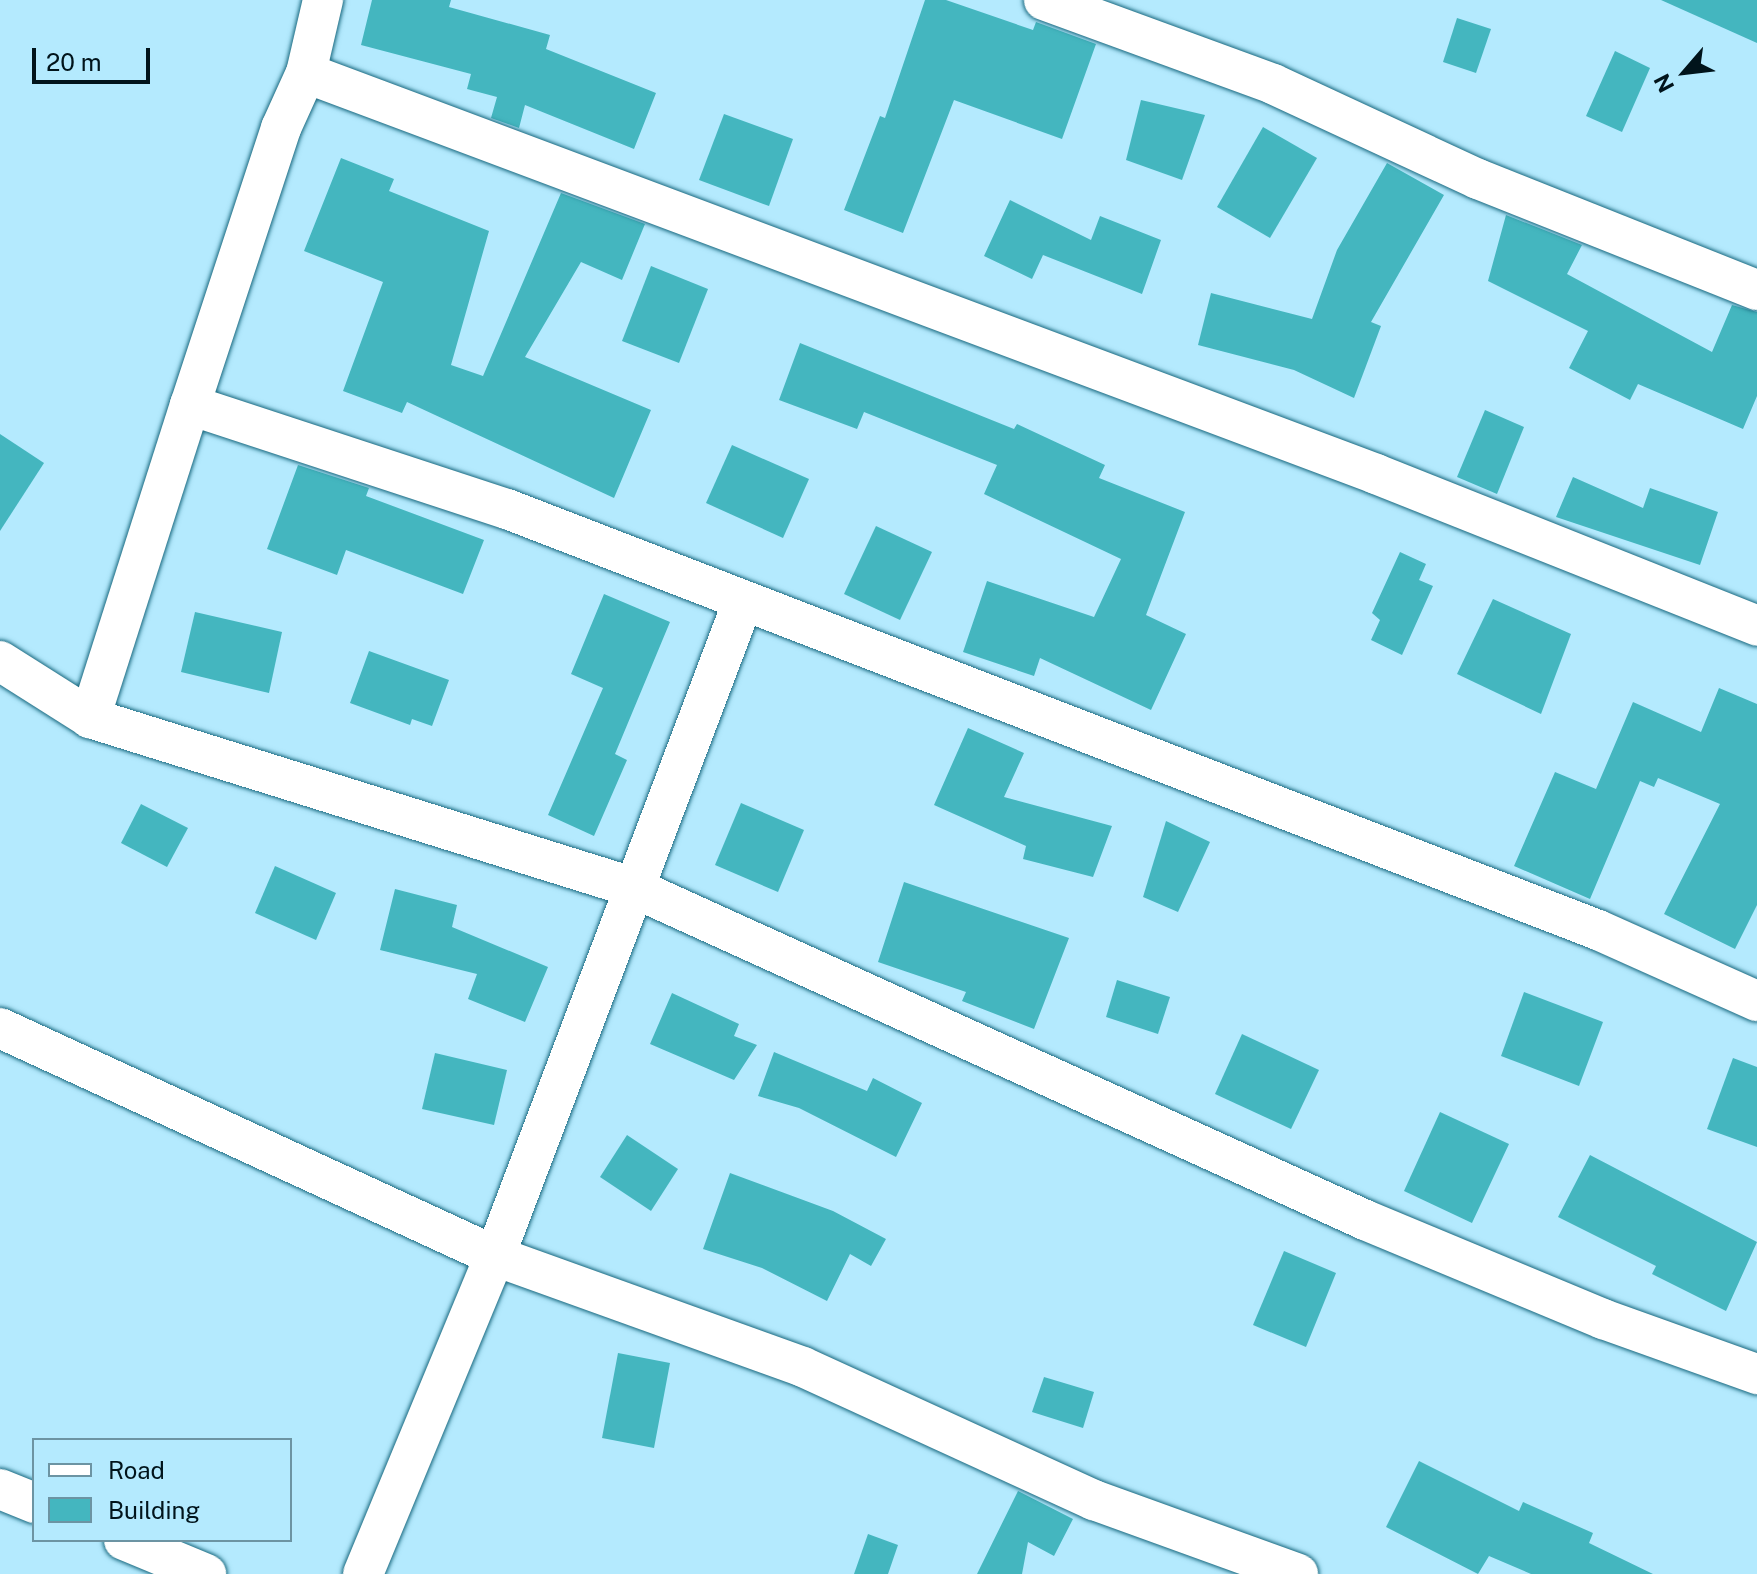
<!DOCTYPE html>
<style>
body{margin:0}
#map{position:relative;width:1757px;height:1574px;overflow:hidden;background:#b4eafe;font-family:"Public Sans",sans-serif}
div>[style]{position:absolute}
.building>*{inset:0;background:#44b6bf}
.roads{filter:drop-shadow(0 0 2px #18687f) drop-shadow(0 0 2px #18687f)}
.minor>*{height:40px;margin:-20px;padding:0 20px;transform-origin:20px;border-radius:20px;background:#fff}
span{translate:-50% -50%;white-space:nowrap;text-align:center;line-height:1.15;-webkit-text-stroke:8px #b4eafe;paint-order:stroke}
.legend{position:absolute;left:32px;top:1438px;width:260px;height:104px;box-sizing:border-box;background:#b4eafe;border:2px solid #6c94a3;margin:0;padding:10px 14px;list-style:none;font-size:24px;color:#01141b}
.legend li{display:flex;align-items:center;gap:16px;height:40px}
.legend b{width:40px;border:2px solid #6c94a3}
.north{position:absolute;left:1645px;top:32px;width:80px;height:80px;-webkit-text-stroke:6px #b4eafe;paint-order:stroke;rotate:242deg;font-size:22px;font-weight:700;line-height:32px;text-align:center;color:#01141b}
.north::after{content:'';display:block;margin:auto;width:28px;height:36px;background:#01141b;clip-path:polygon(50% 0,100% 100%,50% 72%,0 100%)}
.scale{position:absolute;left:32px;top:48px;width:118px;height:36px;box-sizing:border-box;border:4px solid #01141b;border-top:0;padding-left:10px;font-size:24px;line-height:28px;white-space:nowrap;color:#01141b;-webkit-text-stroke:6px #b4eafe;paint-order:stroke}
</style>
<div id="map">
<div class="building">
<div style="clip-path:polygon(372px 0,451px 0,449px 7px,550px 35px,546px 49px,656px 93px,634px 149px,525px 105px,519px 128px,491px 118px,497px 97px,467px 89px,471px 74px,361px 45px)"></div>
<div style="clip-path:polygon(925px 0,946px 0,1033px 30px,1036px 22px,1096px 44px,1062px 139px,954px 100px,903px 233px,844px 210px,880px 116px,885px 118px)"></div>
<div style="clip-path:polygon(1661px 0,1757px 0,1757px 43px)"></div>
<div style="clip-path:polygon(1457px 18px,1491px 29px,1476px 73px,1443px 62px)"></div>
<div style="clip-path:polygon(1615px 51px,1650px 68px,1622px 132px,1586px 116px)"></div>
<div style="clip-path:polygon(1141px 100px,1205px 115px,1182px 180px,1126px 160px)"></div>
<div style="clip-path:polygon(724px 114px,793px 139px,769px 206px,699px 180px)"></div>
<div style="clip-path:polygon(1263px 127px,1317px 158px,1270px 238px,1217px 207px)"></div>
<div style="clip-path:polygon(341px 158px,394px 179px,389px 191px,489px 231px,451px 365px,483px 376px,561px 193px,645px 224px,622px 280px,581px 262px,525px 357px,651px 410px,614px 498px,407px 402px,402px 413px,343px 391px,383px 282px,304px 251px)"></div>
<div style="clip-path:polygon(1387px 163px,1444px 195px,1371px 322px,1381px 326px,1354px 398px,1294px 370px,1198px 345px,1211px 293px,1312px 319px,1337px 250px)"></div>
<div style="clip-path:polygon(1010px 200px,1091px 240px,1100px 216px,1161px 240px,1142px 294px,1043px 255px,1032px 279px,984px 256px)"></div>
<div style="clip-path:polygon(1506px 215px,1582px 245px,1567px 274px,1712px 352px,1732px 305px,1757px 312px,1757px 396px,1743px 429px,1638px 384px,1630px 400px,1569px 368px,1588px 331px,1488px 281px)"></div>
<div style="clip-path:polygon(651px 266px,708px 289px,679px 363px,622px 341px)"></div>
<div style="clip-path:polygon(800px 343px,1014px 429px,1017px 424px,1105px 465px,1099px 478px,1185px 512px,1146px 615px,1186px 634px,1151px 710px,1040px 658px,1034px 676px,963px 652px,987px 581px,1094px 617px,1121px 559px,984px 494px,997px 465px,864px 412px,857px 429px,779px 400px)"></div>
<div style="clip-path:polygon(1485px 410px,1524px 427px,1497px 494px,1457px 477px)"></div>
<div style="clip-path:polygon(0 434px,44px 463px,0 531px)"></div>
<div style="clip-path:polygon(732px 445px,809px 479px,783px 538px,706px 503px)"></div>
<div style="clip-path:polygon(298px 465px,369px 488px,366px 496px,484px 540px,463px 594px,346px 550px,337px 575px,267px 549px)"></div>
<div style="clip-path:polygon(1573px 477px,1643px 508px,1650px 488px,1718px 512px,1700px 565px,1556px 517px)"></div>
<div style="clip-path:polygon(876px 526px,932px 552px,900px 620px,844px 594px)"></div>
<div style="clip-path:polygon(1400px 552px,1426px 564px,1419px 580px,1433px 586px,1402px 655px,1371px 640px,1380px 620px,1372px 613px)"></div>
<div style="clip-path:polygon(604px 594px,670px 622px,615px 754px,627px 760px,594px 836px,548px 815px,603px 688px,571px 674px)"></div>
<div style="clip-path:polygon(1493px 599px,1571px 634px,1541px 714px,1457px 674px)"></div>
<div style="clip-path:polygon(195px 612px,282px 632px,269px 693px,181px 672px)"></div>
<div style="clip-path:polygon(369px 651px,449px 680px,432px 726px,412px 719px,410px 725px,350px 703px)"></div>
<div style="clip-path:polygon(1719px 688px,1757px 704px,1757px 905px,1735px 949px,1664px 914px,1720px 804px,1658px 778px,1654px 787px,1640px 781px,1590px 899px,1514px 866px,1555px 772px,1596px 789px,1633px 702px,1701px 732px)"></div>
<div style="clip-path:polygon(968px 728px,1024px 753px,1004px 797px,1112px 826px,1093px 877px,1023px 859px,1026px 846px,934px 805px)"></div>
<div style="clip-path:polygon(741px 803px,804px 830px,778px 892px,715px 865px)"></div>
<div style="clip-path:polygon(141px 804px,188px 828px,167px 867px,121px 843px)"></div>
<div style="clip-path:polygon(1166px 821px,1210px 842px,1178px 912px,1143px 897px)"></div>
<div style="clip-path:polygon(275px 866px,336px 893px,316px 940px,255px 913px)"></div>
<div style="clip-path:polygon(904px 882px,1069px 938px,1034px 1029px,962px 1001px,966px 992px,878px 962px)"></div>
<div style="clip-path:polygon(395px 889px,457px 905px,452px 927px,548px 967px,525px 1022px,468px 999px,477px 974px,380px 950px)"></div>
<div style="clip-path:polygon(1117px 980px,1170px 997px,1158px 1034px,1106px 1017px)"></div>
<div style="clip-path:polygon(1524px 992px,1603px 1022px,1579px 1086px,1501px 1056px)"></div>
<div style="clip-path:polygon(672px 993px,739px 1024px,734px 1036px,757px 1045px,734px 1080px,650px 1044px)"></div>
<div style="clip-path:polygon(1242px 1034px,1319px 1070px,1291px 1129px,1215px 1094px)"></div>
<div style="clip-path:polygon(774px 1052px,867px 1091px,873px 1078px,922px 1103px,896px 1157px,799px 1108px,758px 1096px)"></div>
<div style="clip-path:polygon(435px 1053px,507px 1070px,494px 1125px,422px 1109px)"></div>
<div style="clip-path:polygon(1733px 1058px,1757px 1067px,1757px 1147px,1707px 1129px)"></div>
<div style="clip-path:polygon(1440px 1112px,1509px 1144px,1472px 1223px,1404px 1191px)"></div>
<div style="clip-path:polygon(627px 1135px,678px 1169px,651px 1211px,600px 1177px)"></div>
<div style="clip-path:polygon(1590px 1155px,1757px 1242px,1726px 1311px,1652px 1274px,1656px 1266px,1558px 1217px)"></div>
<div style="clip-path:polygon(730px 1173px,833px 1211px,886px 1239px,871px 1266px,850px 1254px,827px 1301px,762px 1268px,703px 1249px)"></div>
<div style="clip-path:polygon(1284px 1251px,1336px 1273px,1306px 1347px,1253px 1325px)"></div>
<div style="clip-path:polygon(618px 1353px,670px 1363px,654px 1448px,602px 1438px)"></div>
<div style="clip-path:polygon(1044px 1377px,1094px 1392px,1083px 1428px,1032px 1412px)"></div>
<div style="clip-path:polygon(1419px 1461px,1519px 1511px,1523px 1502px,1593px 1533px,1589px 1543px,1653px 1574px,1531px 1574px,1489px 1556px,1478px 1574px,1386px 1527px)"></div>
<div style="clip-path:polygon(1018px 1491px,1073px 1519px,1054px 1556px,1028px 1542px,1022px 1574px,977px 1574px)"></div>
<div style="clip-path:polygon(868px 1534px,898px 1545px,888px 1574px,854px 1574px)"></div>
</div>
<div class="roads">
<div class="minor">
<div style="left:1044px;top:0;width:244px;rotate:20.1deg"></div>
<div style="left:1273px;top:84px;width:226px;rotate:24.9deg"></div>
<div style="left:1478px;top:179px;width:300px;rotate:21.7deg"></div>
<div style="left:306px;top:73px;width:1143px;rotate:20.54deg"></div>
<div style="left:1376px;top:474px;width:410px;rotate:21.7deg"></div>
<div style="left:190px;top:405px;width:292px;rotate:-71.8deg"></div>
<div style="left:281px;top:128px;width:60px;rotate:-65.6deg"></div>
<div style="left:306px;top:73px;width:75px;rotate:-76.9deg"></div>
<div style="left:0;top:661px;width:107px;rotate:32.3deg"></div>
<div style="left:90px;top:718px;width:568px;rotate:17.32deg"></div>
<div style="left:632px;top:887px;width:805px;rotate:24.43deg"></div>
<div style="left:1365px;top:1220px;width:258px;rotate:22.6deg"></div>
<div style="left:1603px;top:1319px;width:164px;rotate:19.7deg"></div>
<div style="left:90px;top:718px;width:329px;rotate:-72.3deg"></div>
<div style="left:190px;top:405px;width:334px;rotate:18.2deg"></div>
<div style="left:507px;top:509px;width:1169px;rotate:21.1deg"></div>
<div style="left:1598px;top:930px;width:174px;rotate:24.1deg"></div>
<div style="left:0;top:1028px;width:545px;rotate:24.73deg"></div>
<div style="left:495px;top:1256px;width:327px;rotate:19.8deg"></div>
<div style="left:803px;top:1367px;width:320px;rotate:24.6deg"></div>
<div style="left:1094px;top:1500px;width:217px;rotate:19.9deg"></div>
<div style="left:0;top:1489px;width:37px;rotate:22deg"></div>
<div style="left:124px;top:1540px;width:89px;rotate:22.5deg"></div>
<div style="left:363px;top:1574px;width:344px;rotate:-67.5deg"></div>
<div style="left:495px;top:1256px;width:697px;rotate:-69.25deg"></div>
</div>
</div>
<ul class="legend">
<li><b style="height:10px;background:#fff"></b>Road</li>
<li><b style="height:22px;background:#44b6bf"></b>Building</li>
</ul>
<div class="north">N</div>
<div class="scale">20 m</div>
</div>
